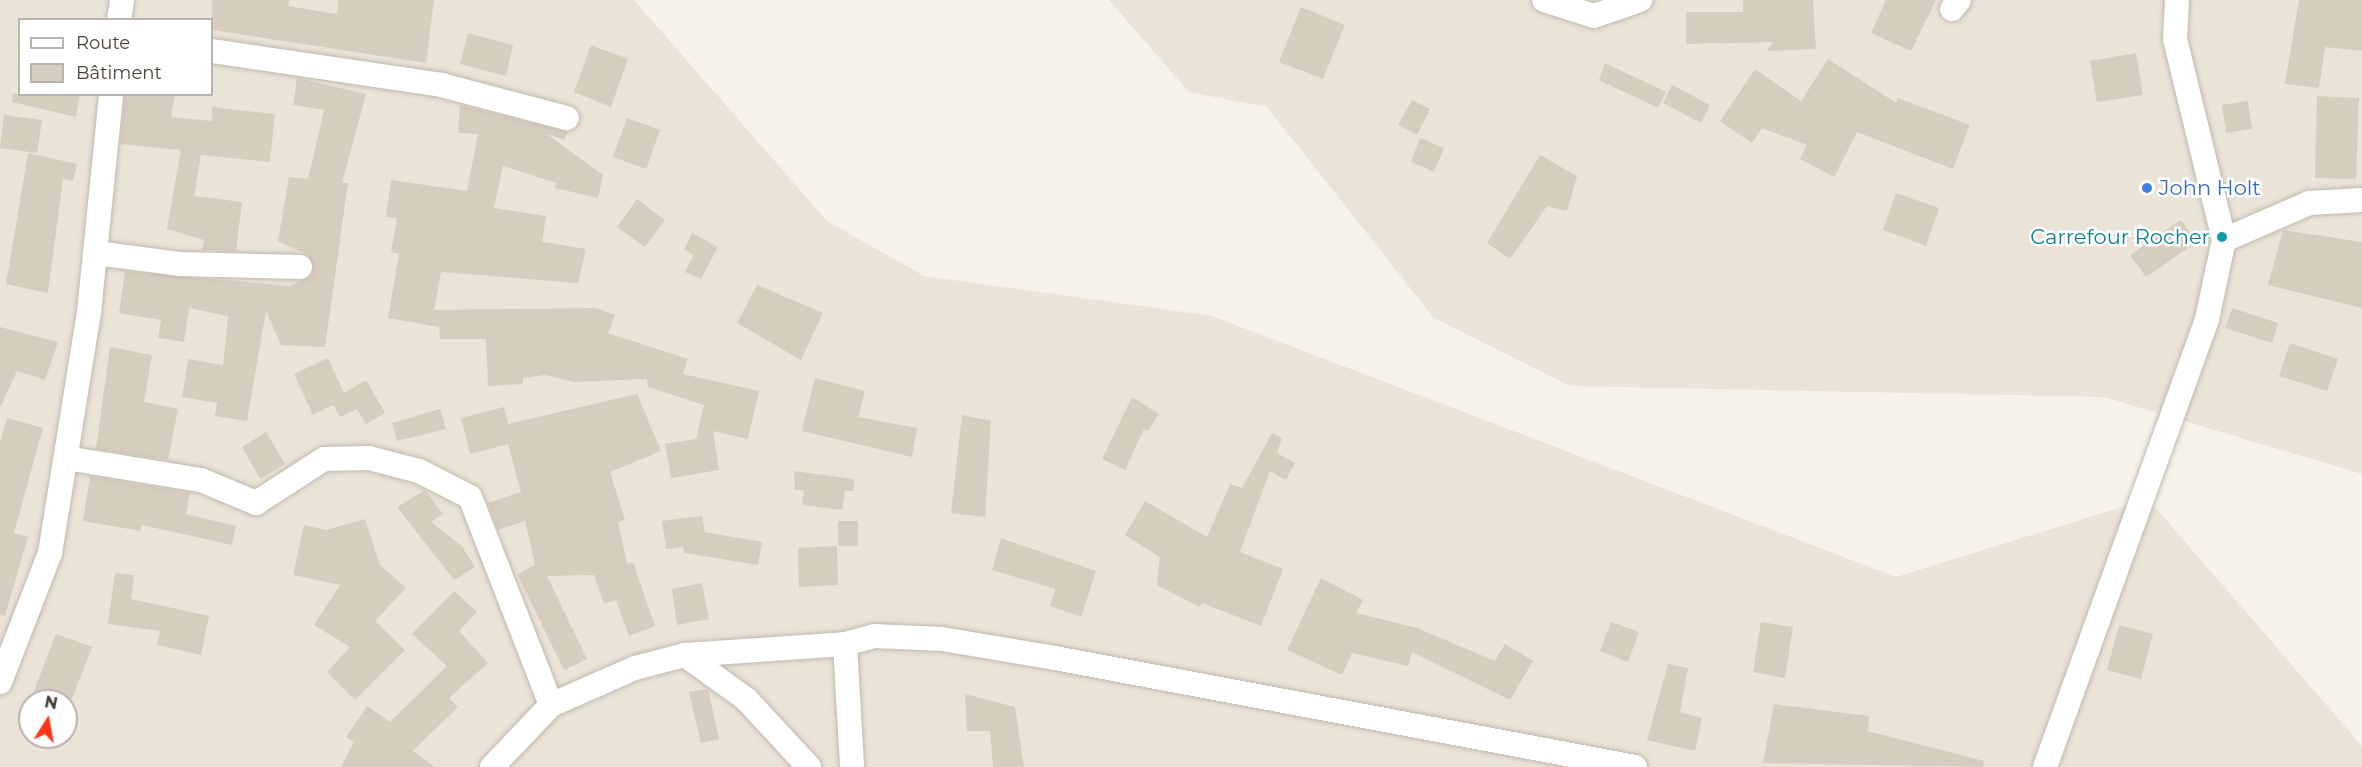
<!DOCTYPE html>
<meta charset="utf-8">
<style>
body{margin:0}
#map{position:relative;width:2362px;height:767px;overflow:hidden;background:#f5f2ea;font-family:Montserrat,sans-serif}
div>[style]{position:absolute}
.residential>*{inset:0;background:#e9e3d8}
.building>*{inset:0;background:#d7cdbf}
.roads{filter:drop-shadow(0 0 2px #c1b9ac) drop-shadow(0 0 2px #c1b9ac)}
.minor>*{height:24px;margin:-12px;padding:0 12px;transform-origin:12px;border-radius:12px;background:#fff}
.dots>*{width:16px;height:16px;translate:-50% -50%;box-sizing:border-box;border:3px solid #fff;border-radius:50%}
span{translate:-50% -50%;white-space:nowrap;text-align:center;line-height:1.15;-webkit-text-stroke:5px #fff;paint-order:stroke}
.shop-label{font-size:21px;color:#366cbe}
.left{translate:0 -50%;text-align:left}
.culture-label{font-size:21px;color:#0d838f}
.right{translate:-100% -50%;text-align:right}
.legend{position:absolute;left:18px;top:18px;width:195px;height:78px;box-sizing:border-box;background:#fff;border:2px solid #b7b3af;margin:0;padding:8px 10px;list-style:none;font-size:18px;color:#4a4237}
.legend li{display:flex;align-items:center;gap:12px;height:30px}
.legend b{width:30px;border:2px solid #b7b3af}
.north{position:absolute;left:18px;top:689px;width:60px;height:60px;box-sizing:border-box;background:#fff;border:2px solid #b7b3af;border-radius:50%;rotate:11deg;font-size:16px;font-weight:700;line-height:24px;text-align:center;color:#4a4237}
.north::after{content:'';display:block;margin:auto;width:21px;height:27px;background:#ff3517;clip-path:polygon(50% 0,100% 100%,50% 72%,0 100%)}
</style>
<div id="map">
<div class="residential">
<div style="clip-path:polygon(evenodd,0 0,634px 0,827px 221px,924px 276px,1212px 316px,1896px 577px,2148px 499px,2362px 746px,2362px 767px,0 767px,0 0,20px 20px,212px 20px,212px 94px,20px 94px,20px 20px,0 0,30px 701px,66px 701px,66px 737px,30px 737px,30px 701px)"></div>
<div style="clip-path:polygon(1109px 0,2362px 0,2362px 474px,2104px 397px,1570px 386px,1434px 318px,1267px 107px,1189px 92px)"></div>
</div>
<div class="building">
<div style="clip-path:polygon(212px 0,289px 0,288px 6px,337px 14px,338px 0,434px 0,426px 63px,212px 30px)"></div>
<div style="clip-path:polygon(1743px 0,1813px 0,1816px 49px,1767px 51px,1773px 42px,1686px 44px,1686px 12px,1743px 12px)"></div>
<div style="clip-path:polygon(1886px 0,1936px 0,1911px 51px,1871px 33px)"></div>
<div style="clip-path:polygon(2299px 0,2362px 0,2362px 51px,2325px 47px,2319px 88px,2285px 84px)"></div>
<div style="clip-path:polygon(1301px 7px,1345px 25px,1323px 79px,1279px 62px)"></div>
<div style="clip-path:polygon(468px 33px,513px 45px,506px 76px,460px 64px)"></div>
<div style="clip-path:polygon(591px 45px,628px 59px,611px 107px,574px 92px)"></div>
<div style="clip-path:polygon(2136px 53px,2143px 95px,2097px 102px,2090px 61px)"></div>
<div style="clip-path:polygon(1828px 59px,1896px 103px,1898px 98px,1970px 125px,1953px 169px,1857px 132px,1834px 177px,1800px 159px,1807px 145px,1762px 128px,1752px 143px,1720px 121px,1755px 69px,1801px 101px)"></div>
<div style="clip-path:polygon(1605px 63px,1666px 92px,1658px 108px,1599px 80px)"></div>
<div style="clip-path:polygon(297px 78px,366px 94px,342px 183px,348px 183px,325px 347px,281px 345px,266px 311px,247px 421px,215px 416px,217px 403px,182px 397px,188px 359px,223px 365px,228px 316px,189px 308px,184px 342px,158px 338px,161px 320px,119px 313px,125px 271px,290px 286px,312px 275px,308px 255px,278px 241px,289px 177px,308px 179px,324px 110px,293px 105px)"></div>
<div style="clip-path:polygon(1672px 85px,1710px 105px,1701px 123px,1663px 103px)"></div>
<div style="clip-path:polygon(13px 94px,80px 94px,76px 117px,12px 102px)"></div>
<div style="clip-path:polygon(125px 94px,175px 94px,171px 117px,212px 121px,212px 107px,275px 114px,270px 162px,201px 155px,194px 196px,242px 202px,236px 251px,202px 250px,204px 240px,167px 229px,181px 150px,120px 144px)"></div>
<div style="clip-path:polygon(2317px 96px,2359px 98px,2356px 179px,2315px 178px)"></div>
<div style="clip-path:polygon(1412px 100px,1430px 109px,1417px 135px,1398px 125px)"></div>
<div style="clip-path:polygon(2248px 101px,2252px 129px,2226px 133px,2222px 105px)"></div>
<div style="clip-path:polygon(460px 105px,567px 132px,565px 140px,547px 134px,603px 175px,598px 198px,555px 188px,556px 183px,503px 166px,494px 208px,546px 216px,542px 242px,586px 249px,578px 283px,441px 272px,434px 310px,596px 308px,615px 315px,608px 333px,688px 359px,683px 374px,759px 391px,748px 439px,713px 431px,719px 470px,671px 478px,665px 444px,696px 439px,704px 405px,648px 387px,647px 379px,574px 382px,545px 375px,523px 378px,523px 384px,488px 386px,486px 339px,440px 339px,439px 327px,388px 318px,399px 254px,391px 252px,397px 218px,386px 217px,391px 180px,467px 191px,478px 134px,458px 133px)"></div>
<div style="clip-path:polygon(4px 115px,42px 120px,37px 153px,0 148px)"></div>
<div style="clip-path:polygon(627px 118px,660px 130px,646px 169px,613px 157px)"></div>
<div style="clip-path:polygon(1420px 138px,1444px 148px,1434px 172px,1411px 162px)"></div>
<div style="clip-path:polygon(28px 153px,77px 164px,73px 181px,63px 179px,48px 293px,6px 284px)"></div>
<div style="clip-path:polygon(1540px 155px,1577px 176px,1567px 211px,1547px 206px,1510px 259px,1487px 243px)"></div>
<div style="clip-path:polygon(1896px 193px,1939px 208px,1926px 246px,1883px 230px)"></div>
<div style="clip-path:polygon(637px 199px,665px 220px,645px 247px,617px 227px)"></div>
<div style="clip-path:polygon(2181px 220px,2197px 242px,2146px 277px,2130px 255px)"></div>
<div style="clip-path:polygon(2283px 230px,2362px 242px,2362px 308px,2268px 285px)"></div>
<div style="clip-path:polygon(692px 233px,718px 247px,701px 279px,685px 272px,694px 255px,684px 250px)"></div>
<div style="clip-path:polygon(757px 285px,823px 313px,801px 360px,737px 323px)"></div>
<div style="clip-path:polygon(2232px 308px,2278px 323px,2272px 343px,2225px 328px)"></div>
<div style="clip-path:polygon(0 327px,58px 342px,45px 380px,17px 371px,0 408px)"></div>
<div style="clip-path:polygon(2290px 343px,2338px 359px,2327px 391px,2279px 376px)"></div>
<div style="clip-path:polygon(110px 347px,152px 355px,144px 402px,178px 409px,168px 460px,96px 449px)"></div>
<div style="clip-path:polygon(328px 358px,344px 393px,366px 380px,385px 413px,366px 424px,357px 409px,340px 417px,333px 405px,313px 415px,294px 374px)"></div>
<div style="clip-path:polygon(815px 378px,865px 391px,858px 417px,917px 428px,912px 457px,802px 431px)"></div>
<div style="clip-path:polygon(637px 394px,661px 451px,610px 472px,625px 520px,618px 522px,627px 564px,633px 562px,655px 626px,629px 636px,616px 600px,604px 604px,594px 575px,547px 576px,587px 659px,564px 670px,517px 574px,535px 565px,525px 521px,498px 530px,488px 503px,521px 492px,508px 444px,470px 454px,461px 418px,504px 407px,508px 424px)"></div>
<div style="clip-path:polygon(1132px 397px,1159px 414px,1148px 431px,1144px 429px,1125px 470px,1102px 459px)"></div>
<div style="clip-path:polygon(440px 409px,446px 429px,397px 441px,392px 423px)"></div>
<div style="clip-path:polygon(962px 415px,991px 421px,985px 517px,951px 513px)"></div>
<div style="clip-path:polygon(7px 418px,43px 428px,14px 533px,28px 537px,5px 616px,0 615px,0 442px)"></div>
<div style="clip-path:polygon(266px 432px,285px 464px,260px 479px,242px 447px)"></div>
<div style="clip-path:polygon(1272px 433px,1282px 438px,1277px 453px,1295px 463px,1286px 480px,1270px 471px,1240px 552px,1283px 569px,1261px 626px,1202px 603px,1200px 607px,1157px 585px,1160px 557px,1125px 535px,1145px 501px,1207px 537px,1230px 484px,1242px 488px)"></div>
<div style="clip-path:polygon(794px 471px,854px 479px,854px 491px,845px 491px,842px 510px,802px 505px,804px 490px,795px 490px)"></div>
<div style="clip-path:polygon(90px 476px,190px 493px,186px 514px,236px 526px,232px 545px,142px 525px,141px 531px,83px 521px)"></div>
<div style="clip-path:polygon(425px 490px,443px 514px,431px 522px,462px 546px,475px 567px,454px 580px,397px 507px)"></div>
<div style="clip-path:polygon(702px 516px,705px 532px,762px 542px,758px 565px,684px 553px,683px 547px,666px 549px,662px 521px)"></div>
<div style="clip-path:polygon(365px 519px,380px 565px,406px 588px,375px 621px,405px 650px,355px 700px,327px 672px,350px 647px,314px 625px,340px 585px,293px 575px,304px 525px,326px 530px)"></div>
<div style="clip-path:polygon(838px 521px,858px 521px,858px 546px,838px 546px)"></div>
<div style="clip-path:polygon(1001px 538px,1096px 571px,1081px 617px,1050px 606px,1055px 589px,992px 570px)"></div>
<div style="clip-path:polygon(837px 546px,838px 585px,799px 587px,798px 548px)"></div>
<div style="clip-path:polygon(115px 573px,134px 575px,131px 599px,209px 616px,201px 655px,157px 645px,160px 631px,108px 624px)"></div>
<div style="clip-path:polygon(1321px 578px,1363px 600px,1356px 613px,1417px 628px,1495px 661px,1505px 644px,1533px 661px,1510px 700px,1412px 652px,1408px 666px,1352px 653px,1342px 675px,1287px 650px)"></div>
<div style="clip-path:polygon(702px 583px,709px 619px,677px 625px,672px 589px)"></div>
<div style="clip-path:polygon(454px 591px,477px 612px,459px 631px,488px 663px,449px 698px,458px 707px,413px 751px,435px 767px,341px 767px,354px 742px,346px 737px,367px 706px,390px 722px,447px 666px,412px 634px)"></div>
<div style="clip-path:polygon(1611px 622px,1639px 632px,1628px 662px,1600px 651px)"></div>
<div style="clip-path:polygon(1761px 622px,1793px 627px,1785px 678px,1753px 672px)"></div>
<div style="clip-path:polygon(2119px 625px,2153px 634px,2141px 679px,2107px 670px)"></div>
<div style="clip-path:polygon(56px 634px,92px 647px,71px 701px,30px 701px)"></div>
<div style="clip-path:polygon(1668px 664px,1688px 668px,1680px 712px,1702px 718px,1695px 751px,1647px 740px)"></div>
<div style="clip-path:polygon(708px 689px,719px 739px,701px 743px,689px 692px)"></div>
<div style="clip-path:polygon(965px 694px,1015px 707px,1024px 767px,993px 767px,990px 731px,967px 731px)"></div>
<div style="clip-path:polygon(1774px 704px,1869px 716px,1868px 731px,1984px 761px,1983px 767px,1763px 763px)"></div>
</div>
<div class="roads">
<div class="minor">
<div style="left:1544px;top:0;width:52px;rotate:17.7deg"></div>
<div style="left:1594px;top:16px;width:49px;rotate:-19.2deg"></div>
<div style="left:1952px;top:9px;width:11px;rotate:-52deg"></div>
<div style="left:119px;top:20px;width:20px;rotate:-81deg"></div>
<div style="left:212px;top:51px;width:232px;rotate:8.4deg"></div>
<div style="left:441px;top:85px;width:130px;rotate:14.7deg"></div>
<div style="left:2224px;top:240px;width:93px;rotate:-23.5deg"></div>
<div style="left:2309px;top:203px;width:53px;rotate:-3.2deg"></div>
<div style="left:96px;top:253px;width:84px;rotate:7.5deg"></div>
<div style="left:179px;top:264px;width:121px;rotate:1.4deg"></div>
<div style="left:66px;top:458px;width:137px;rotate:9.3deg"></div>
<div style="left:201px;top:480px;width:60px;rotate:22.7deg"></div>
<div style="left:256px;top:503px;width:81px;rotate:-32.9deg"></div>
<div style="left:324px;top:459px;width:45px;rotate:-1.3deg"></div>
<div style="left:369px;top:458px;width:52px;rotate:14.6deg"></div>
<div style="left:419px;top:471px;width:57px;rotate:27deg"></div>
<div style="left:470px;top:497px;width:223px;rotate:68.7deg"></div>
<div style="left:845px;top:644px;width:123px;rotate:86.7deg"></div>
<div style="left:685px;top:655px;width:75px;rotate:35.8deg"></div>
<div style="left:746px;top:699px;width:93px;rotate:47.2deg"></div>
<div style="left:0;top:682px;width:138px;rotate:-68.8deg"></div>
<div style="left:50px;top:553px;width:244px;rotate:-80.8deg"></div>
<div style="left:89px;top:312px;width:219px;rotate:-84.2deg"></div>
<div style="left:492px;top:767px;width:86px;rotate:-46.4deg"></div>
<div style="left:551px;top:705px;width:92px;rotate:-23.8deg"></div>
<div style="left:635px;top:668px;width:52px;rotate:-14.6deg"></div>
<div style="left:685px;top:655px;width:160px;rotate:-3.9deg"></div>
<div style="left:845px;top:644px;width:30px;rotate:-15deg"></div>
<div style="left:874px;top:636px;width:68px;rotate:2.5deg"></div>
<div style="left:942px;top:639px;width:115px;rotate:9.5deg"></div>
<div style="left:1055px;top:658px;width:590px;rotate:10.64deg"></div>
<div style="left:2045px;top:767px;width:476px;rotate:-70.1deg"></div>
<div style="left:2207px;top:319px;width:81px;rotate:-77.9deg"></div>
<div style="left:2224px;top:240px;width:207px;rotate:-103.7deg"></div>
<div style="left:2175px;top:39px;width:39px;rotate:-87deg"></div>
</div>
</div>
<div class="dots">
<div style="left:2147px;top:188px;background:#3f7fe0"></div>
<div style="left:2222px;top:237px;background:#0f9aa8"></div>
</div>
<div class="shop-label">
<span class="left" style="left:2159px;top:188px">John Holt</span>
</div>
<div class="culture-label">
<span class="right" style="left:2210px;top:237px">Carrefour Rocher</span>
</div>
<ul class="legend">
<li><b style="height:8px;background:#fff"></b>Route</li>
<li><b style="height:16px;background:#d7cdbf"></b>Bâtiment</li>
</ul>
<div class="north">N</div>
</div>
